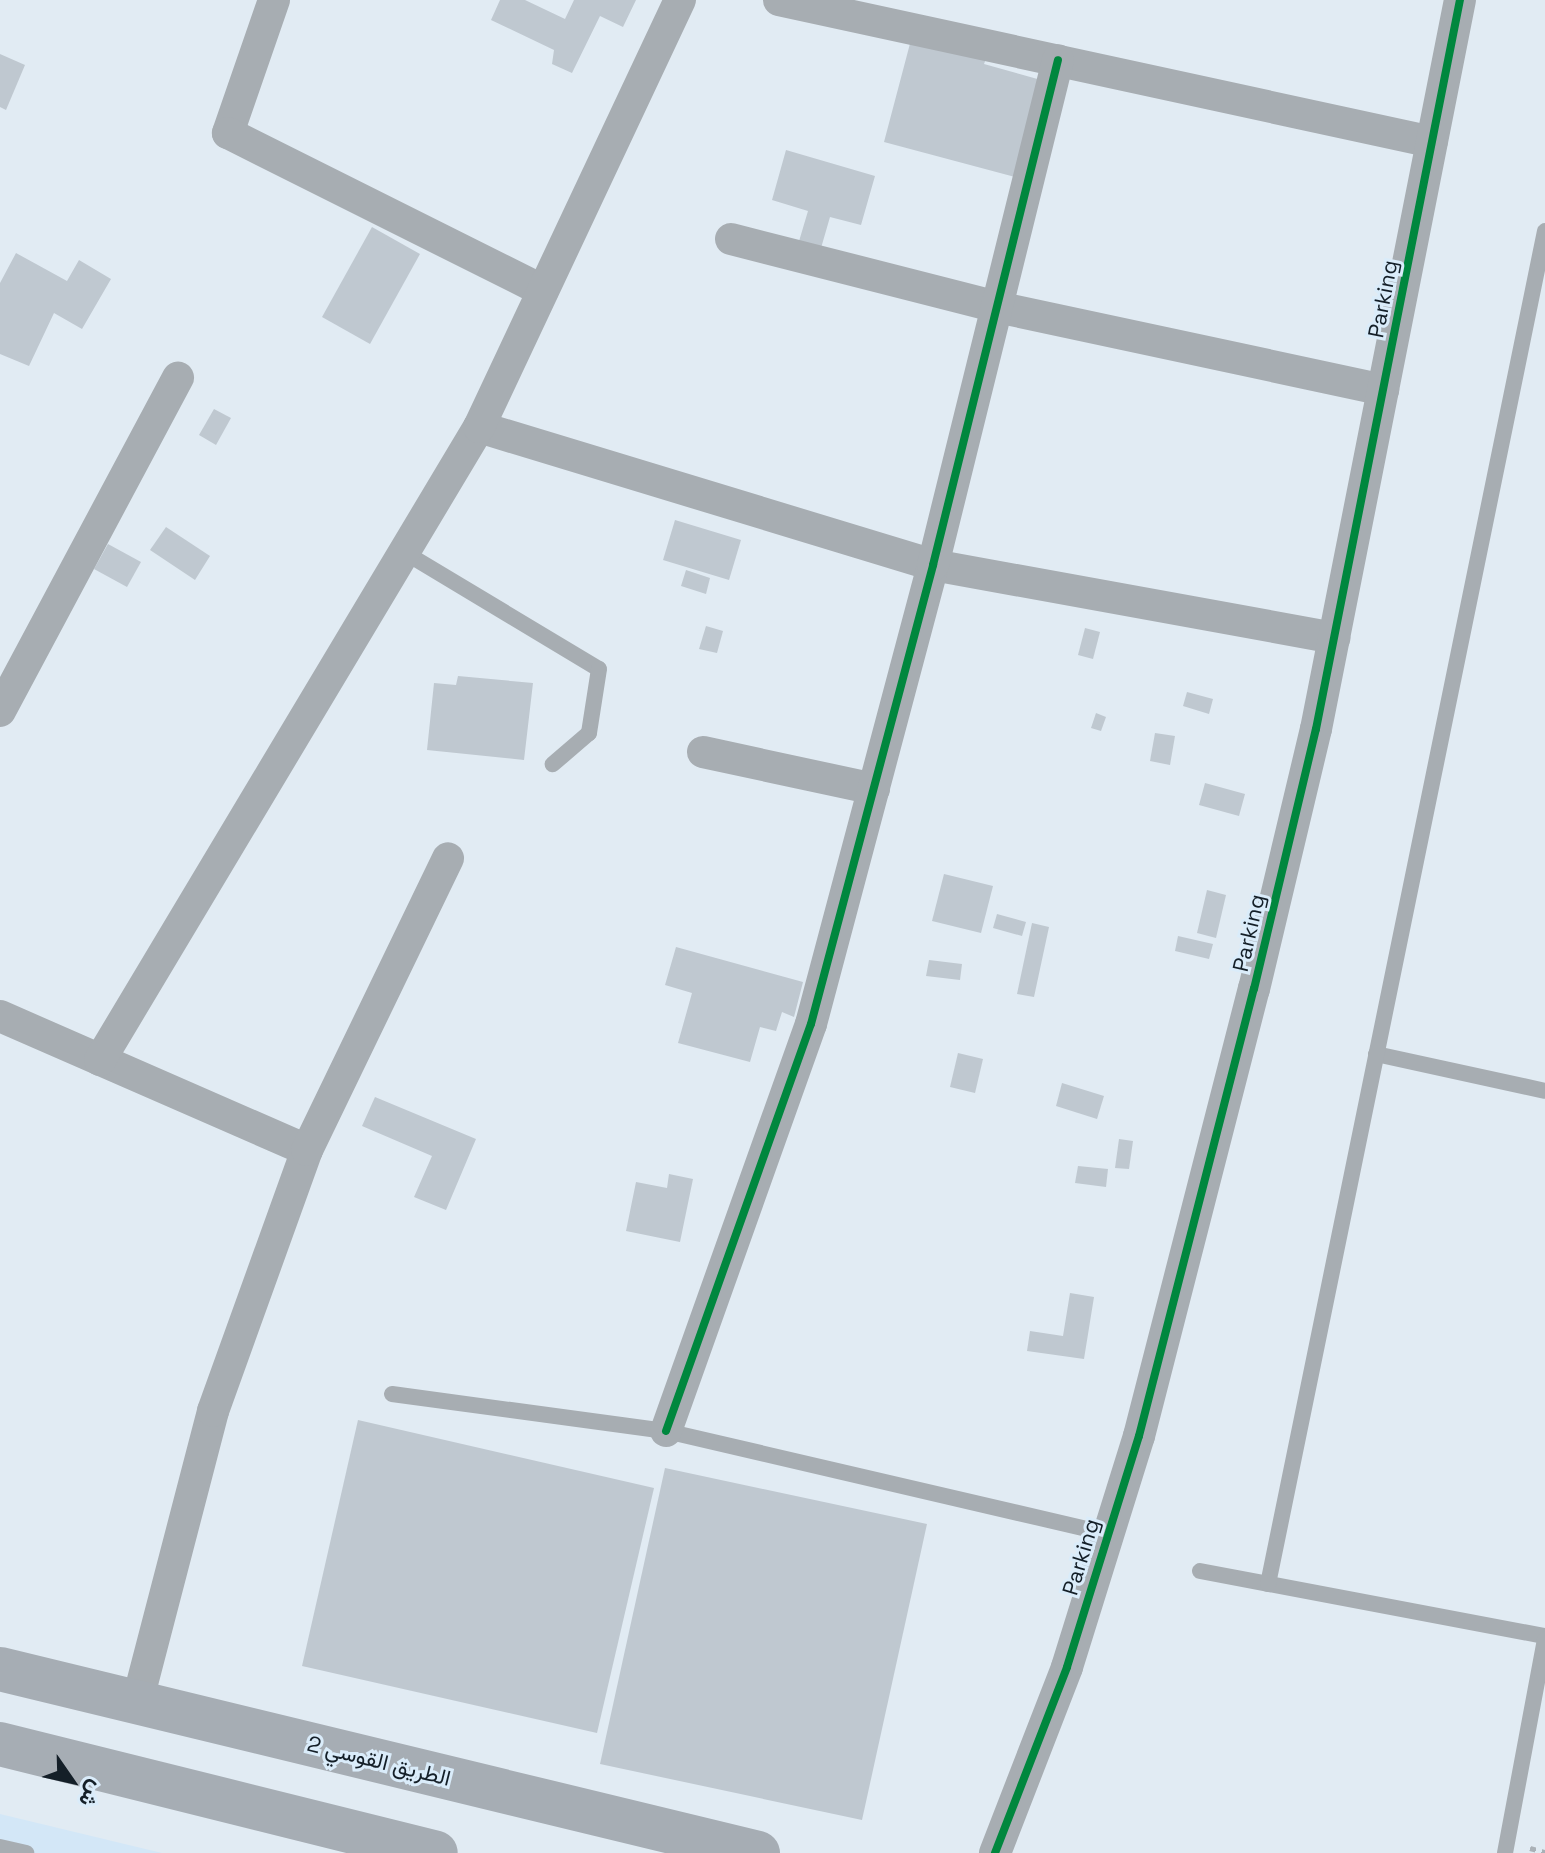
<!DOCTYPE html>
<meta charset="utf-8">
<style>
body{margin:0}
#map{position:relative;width:1545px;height:1853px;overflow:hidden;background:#e1ebf3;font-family:"Space Grotesk",Vazirmatn,sans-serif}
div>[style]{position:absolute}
.built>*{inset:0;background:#d3e7f7}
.building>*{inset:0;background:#bfc8d0}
.path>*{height:5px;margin-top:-2.5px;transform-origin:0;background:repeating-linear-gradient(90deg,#aab1b7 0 6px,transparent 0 12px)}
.service>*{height:16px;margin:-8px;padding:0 8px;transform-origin:8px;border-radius:8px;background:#a7adb2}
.minor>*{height:32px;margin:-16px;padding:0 16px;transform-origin:16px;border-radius:16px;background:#a7adb2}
.trunk>*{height:44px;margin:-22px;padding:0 22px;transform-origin:22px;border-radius:22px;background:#a6adb4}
.cycleway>*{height:8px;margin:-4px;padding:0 4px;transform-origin:4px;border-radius:4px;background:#00873e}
span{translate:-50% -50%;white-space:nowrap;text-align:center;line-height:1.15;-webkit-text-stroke:6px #daecfa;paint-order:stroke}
.street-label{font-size:22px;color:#141f28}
.north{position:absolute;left:32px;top:1741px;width:80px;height:80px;-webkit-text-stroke:6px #daecfa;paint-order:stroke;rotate:124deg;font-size:22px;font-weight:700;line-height:32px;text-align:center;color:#141f28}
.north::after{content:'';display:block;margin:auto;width:28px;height:36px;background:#141f28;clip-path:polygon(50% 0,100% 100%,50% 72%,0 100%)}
</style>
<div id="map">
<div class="built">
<div style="clip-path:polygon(0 1814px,162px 1853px,0 1853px)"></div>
</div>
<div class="building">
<div style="clip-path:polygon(500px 0,525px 0,565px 19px,574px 0,636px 0,623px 27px,600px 16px,572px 73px,552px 64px,554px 50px,491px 20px)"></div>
<div style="clip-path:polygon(912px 36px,987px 56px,984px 64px,1041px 80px,1015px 177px,884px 142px)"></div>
<div style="clip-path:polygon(0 54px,25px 65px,6px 110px,0 107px)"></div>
<div style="clip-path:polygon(786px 150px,875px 176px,861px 225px,830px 217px,819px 255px,797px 248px,808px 211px,772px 200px)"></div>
<div style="clip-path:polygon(372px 227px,420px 254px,370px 344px,322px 317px)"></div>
<div style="clip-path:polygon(16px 253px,67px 281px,79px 260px,111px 279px,82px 329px,54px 313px,29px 366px,0 354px,0 283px)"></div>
<div style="clip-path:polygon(214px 409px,231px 418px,216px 445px,199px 435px)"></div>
<div style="clip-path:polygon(675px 520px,741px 540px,729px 580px,663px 560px)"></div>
<div style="clip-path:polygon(166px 527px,210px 556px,195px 580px,150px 550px)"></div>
<div style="clip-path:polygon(108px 544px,141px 562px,127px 587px,94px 569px)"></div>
<div style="clip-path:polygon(686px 570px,710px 578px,706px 594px,681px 586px)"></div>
<div style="clip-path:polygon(706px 626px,723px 631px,717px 653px,699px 649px)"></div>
<div style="clip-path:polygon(1085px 628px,1100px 632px,1093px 659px,1078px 655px)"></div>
<div style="clip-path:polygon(458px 676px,533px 683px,524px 760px,427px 750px,434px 683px,456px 685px)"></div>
<div style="clip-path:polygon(1187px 692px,1213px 699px,1209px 714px,1183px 706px)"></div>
<div style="clip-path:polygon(1096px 713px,1106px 717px,1101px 731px,1091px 728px)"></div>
<div style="clip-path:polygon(1155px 733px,1175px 736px,1170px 765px,1150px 761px)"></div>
<div style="clip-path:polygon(1205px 783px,1245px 794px,1239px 816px,1199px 805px)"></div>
<div style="clip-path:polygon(944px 874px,993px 886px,981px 933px,932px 921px)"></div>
<div style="clip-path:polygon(1207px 890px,1226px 895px,1216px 938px,1197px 933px)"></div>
<div style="clip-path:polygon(997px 914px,1026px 922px,1022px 936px,993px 928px)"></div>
<div style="clip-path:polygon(1032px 923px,1049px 927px,1034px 997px,1017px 994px)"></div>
<div style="clip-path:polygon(1178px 936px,1213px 944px,1209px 959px,1175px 951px)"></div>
<div style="clip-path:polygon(676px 947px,803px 982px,794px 1017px,782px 1012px,776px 1031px,760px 1027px,750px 1062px,678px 1043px,692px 993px,665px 985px)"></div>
<div style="clip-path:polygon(929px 960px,962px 964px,960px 980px,926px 976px)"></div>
<div style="clip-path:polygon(958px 1053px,983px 1059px,975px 1093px,950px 1087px)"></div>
<div style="clip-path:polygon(1062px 1083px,1104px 1096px,1097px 1119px,1056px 1106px)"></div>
<div style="clip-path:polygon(375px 1097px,476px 1139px,446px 1210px,414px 1197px,432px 1156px,362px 1126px)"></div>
<div style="clip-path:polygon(1119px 1139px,1133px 1141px,1129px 1169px,1115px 1168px)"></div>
<div style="clip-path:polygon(1078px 1166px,1108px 1169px,1106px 1187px,1075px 1183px)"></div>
<div style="clip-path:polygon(669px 1174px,693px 1179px,680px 1242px,626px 1231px,636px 1182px,667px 1188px)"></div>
<div style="clip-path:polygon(1070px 1293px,1094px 1297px,1084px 1359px,1027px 1351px,1030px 1331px,1063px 1336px)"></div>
<div style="clip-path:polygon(358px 1420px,654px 1488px,597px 1733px,302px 1666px)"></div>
<div style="clip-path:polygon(665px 1468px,927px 1524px,862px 1820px,600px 1764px)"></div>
</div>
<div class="path">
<div style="left:1530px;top:1848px;width:16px;rotate:15deg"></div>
</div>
<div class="service">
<div style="left:404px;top:552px;width:227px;rotate:31deg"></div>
<div style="left:599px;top:669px;width:65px;rotate:98.9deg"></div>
<div style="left:589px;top:733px;width:48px;rotate:139.3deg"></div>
<div style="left:1376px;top:1054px;width:173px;rotate:12.3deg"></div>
<div style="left:392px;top:1394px;width:276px;rotate:7.7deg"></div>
<div style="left:666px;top:1431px;width:453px;rotate:13.1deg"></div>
<div style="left:1200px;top:1571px;width:351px;rotate:10.7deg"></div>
<div style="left:1268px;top:1584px;width:1381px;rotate:-78.43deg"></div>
<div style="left:0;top:1847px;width:27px;rotate:13deg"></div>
<div style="left:1505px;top:1853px;width:217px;rotate:-79.4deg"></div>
</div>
<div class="minor">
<div style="left:274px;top:0;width:141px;rotate:109.1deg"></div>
<div style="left:228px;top:133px;width:352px;rotate:26.6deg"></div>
<div style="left:779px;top:0;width:668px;rotate:12.27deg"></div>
<div style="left:731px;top:239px;width:275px;rotate:14.3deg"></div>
<div style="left:997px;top:307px;width:395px;rotate:12.1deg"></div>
<div style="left:479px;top:427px;width:475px;rotate:16.9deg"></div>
<div style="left:933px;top:565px;width:408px;rotate:10.3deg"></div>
<div style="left:0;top:711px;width:378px;rotate:-61.9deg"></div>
<div style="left:703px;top:752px;width:175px;rotate:12.2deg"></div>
<div style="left:0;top:1016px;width:335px;rotate:23.6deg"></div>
<div style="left:100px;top:1060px;width:738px;rotate:-59.09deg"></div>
<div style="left:479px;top:427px;width:472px;rotate:-64.8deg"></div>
<div style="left:666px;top:1431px;width:432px;rotate:-70.4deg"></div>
<div style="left:811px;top:1024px;width:475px;rotate:-75.1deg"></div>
<div style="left:933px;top:565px;width:520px;rotate:-76.1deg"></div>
<div style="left:137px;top:1703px;width:302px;rotate:-75.4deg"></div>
<div style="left:213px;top:1411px;width:277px;rotate:-70.2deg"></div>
<div style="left:307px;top:1150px;width:324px;rotate:-64.2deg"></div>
<div style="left:995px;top:1853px;width:199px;rotate:-68.8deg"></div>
<div style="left:1067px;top:1667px;width:242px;rotate:-72.7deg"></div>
<div style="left:1139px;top:1436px;width:462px;rotate:-75.6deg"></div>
<div style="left:1254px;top:989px;width:267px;rotate:-76.6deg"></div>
<div style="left:1316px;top:729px;width:743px;rotate:-78.83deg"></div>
</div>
<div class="trunk">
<div style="left:0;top:1669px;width:780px;rotate:13.64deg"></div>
<div style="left:0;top:1744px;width:449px;rotate:14deg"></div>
</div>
<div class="cycleway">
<div style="left:666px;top:1431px;width:432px;rotate:-70.4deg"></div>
<div style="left:811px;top:1024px;width:475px;rotate:-75.1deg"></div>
<div style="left:933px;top:565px;width:520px;rotate:-76.1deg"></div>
<div style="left:995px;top:1853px;width:199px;rotate:-68.8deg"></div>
<div style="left:1067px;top:1667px;width:242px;rotate:-72.7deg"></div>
<div style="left:1139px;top:1436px;width:462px;rotate:-75.6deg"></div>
<div style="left:1254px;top:989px;width:267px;rotate:-76.6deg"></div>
<div style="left:1316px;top:729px;width:743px;rotate:-78.83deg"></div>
</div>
<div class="street-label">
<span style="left:1383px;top:299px;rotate:-79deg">Parking</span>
<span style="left:1249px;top:933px;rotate:-77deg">Parking</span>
<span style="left:1081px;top:1557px;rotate:-73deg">Parking</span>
<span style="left:379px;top:1761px;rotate:14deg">الطريق القوسي 2</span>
</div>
<div class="north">ش</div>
</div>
